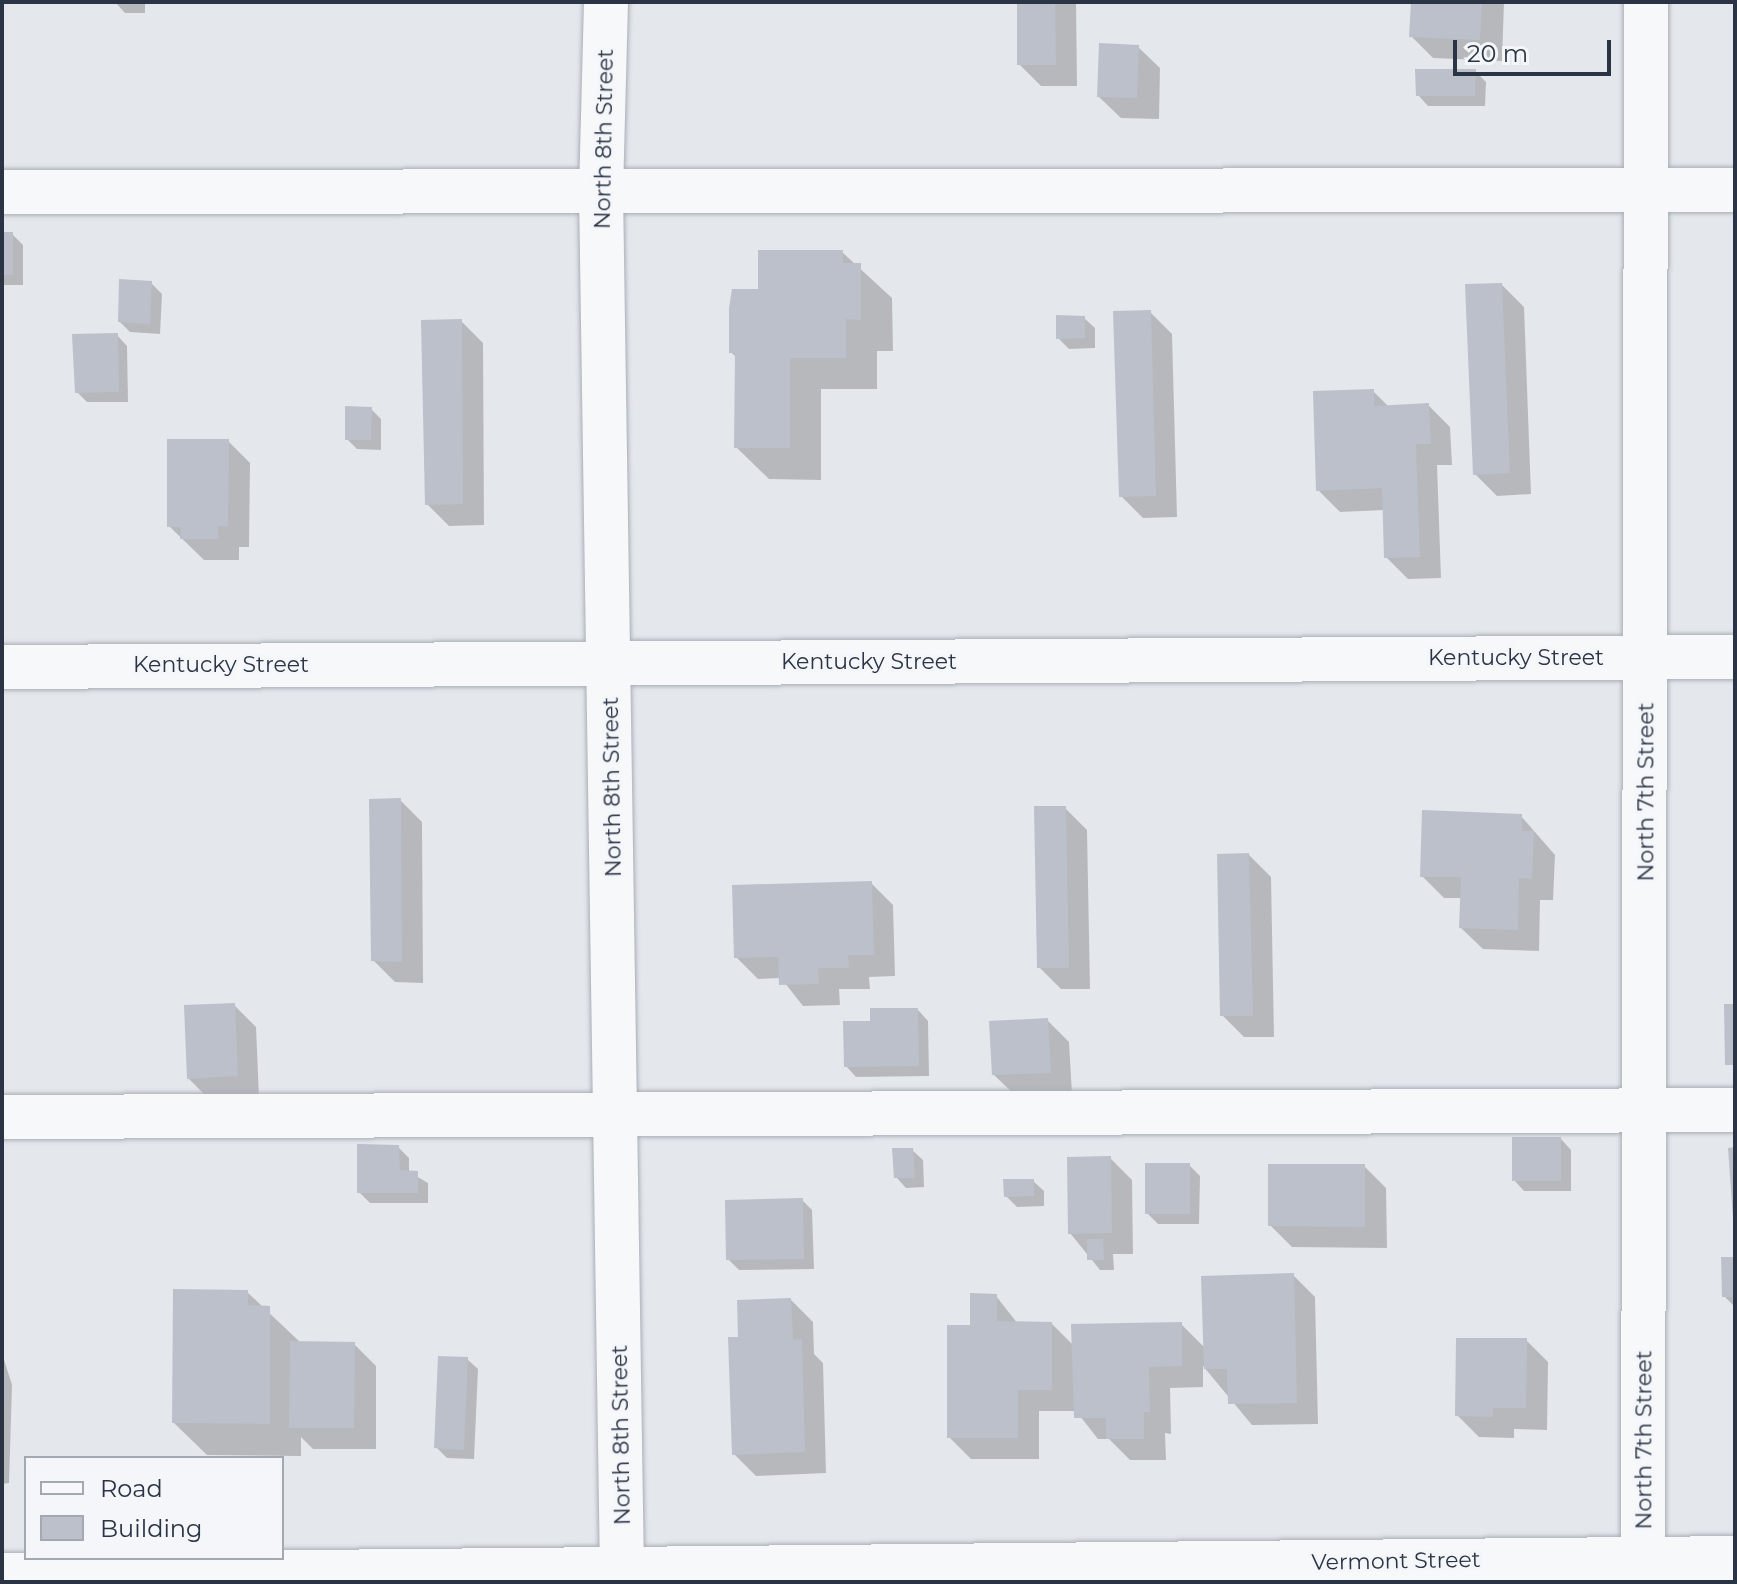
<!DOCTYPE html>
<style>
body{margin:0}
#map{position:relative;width:1737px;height:1584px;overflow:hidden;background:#e4e7ec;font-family:Montserrat,sans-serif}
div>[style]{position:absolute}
.shadow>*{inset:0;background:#0003}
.building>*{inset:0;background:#bbc0ca}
.roads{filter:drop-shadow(0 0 2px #a9aeb7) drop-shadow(0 0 2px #a9aeb7)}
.minor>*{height:44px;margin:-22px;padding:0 22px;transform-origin:22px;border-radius:22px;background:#f7f8fa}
span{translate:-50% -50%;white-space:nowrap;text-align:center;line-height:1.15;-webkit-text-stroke:6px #f4f6f9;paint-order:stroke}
.street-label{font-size:22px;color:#2b3445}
.frame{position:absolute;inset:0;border:4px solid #2b3445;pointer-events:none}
.legend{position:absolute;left:24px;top:1456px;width:260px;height:104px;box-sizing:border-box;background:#f4f6f9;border:2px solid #a4a8b1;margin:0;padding:10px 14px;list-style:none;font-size:24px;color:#2b3445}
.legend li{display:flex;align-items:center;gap:16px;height:40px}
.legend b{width:40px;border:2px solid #a4a8b1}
.scale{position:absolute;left:1453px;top:40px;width:158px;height:36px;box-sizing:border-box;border:4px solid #2b3445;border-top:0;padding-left:10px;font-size:24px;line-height:28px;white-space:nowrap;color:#2b3445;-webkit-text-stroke:6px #f4f6f9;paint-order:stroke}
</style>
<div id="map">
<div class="shadow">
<div style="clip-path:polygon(115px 2px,145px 2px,145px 13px,125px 13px)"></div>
<div style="clip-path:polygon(1019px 2px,1076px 2px,1077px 86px,1041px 86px,1019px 64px)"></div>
<div style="clip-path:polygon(1413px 2px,1504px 2px,1502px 61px,1433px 58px,1411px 36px)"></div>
<div style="clip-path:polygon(1138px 47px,1160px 68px,1159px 119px,1121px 118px,1099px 97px)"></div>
<div style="clip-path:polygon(1475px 71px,1486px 82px,1485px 106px,1428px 106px,1418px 95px)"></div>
<div style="clip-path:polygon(2px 234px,12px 234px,23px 245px,23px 285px,2px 285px)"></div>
<div style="clip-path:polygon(842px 252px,892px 298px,893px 351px,877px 351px,877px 389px,821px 389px,821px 480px,769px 479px,736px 447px,737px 358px,731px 352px,760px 291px)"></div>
<div style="clip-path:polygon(151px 283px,162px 294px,160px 334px,130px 332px,120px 322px)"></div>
<div style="clip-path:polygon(1502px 285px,1524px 307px,1531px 494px,1497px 496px,1475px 474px)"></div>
<div style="clip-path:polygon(1150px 312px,1172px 334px,1177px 517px,1143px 518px,1121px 496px)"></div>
<div style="clip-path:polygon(1084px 318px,1095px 328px,1095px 348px,1069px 349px,1058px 338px)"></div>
<div style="clip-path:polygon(461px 321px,483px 343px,484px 525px,449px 526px,427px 504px)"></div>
<div style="clip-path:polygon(117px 335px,127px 346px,128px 402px,87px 402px,77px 392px)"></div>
<div style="clip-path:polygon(1373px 391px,1389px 407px,1428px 405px,1450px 427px,1452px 465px,1437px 465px,1441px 578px,1408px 579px,1386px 557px,1384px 510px,1340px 512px,1318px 490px)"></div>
<div style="clip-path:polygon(371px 409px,381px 419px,381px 450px,357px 449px,347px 439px)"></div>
<div style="clip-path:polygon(228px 441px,250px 463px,249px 547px,239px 547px,239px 560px,204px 560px,169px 526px)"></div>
<div style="clip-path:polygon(400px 800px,422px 822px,423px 983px,395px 982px,373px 960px)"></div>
<div style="clip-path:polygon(1065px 808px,1087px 830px,1090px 989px,1061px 989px,1039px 967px)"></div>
<div style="clip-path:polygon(1521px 816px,1555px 855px,1553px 900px,1540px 900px,1539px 951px,1483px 949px,1461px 928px,1462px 898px,1444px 898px,1422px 876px)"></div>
<div style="clip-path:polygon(1249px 855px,1271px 877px,1274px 1037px,1244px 1037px,1222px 1015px)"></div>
<div style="clip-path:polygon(871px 883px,893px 905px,895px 976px,869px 977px,870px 989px,839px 989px,840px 1005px,803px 1006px,781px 978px,758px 979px,736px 957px)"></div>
<div style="clip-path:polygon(234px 1005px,256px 1027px,259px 1098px,210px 1100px,188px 1078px)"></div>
<div style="clip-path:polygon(918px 1010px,928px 1021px,929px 1076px,856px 1077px,846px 1066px,872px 1023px)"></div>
<div style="clip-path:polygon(1047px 1020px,1069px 1042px,1072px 1094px,1016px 1096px,994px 1075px)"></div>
<div style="clip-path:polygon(1561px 1139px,1571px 1150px,1571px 1191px,1524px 1191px,1514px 1180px)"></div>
<div style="clip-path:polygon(398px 1147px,409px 1158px,409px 1172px,428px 1183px,428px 1203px,370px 1203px,359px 1192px)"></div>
<div style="clip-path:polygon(912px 1150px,923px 1160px,924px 1187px,906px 1188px,896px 1177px)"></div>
<div style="clip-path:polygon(1110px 1158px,1132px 1180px,1133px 1254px,1113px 1254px,1114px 1270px,1100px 1270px,1070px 1233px)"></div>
<div style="clip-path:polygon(1189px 1165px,1200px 1176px,1199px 1224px,1158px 1224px,1147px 1213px)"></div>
<div style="clip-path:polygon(1364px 1166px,1386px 1188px,1387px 1248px,1292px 1247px,1270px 1225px)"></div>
<div style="clip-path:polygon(1033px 1181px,1044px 1191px,1044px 1206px,1017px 1207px,1006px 1196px)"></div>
<div style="clip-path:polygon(802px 1200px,812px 1210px,814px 1269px,739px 1270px,728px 1259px)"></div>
<div style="clip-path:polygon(1735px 1259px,1735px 1371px,1734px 1306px,1724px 1296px)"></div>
<div style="clip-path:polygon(1293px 1275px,1315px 1297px,1318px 1424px,1252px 1425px,1203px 1366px,1203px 1387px,1170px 1388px,1171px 1434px,1165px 1433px,1166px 1460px,1130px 1460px,1109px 1439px,1098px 1439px,1076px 1411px,1039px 1411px,1039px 1459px,971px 1459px,949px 1437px,972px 1327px,996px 1296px,1018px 1324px,1052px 1324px,1074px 1346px,1181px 1324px,1205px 1348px)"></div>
<div style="clip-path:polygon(247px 1292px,301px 1343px,354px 1344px,376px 1366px,376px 1449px,313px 1449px,301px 1437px,301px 1456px,207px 1455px,174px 1423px)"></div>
<div style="clip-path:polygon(791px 1300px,813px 1322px,814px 1354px,823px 1363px,826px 1473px,756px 1476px,734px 1454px,740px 1339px)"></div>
<div style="clip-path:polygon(1526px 1340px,1548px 1362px,1547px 1430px,1514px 1429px,1514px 1438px,1479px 1437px,1457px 1415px)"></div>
<div style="clip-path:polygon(2px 1353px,12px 1385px,9px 1483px,2px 1484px)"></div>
<div style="clip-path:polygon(467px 1359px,478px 1369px,474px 1459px,447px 1458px,436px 1447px)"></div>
</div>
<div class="building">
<div style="clip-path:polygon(1017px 2px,1055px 2px,1056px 65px,1017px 65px)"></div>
<div style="clip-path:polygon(1411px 2px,1482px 2px,1480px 40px,1409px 37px)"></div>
<div style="clip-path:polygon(1099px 43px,1139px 45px,1137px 98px,1097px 97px)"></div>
<div style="clip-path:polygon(1415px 69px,1476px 69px,1475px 96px,1416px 96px)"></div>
<div style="clip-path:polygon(2px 232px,13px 232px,13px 275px,2px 275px)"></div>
<div style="clip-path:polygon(758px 250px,843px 250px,843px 263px,861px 263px,861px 320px,846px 319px,846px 358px,790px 358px,790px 448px,734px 448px,735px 353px,729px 353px,729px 308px,732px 289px,758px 289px)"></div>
<div style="clip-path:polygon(119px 279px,152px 281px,150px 324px,118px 322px)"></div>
<div style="clip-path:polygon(1502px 283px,1510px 473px,1473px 475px,1465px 284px)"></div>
<div style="clip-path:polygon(1151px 310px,1156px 496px,1119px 497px,1113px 311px)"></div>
<div style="clip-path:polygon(1056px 315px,1085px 316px,1085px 338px,1056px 339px)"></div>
<div style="clip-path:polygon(462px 319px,463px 504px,425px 505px,421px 320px)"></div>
<div style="clip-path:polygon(118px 333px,119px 392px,75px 393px,72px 334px)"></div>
<div style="clip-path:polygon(1374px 389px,1374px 406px,1429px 403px,1431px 444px,1416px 444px,1420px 557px,1384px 558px,1382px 488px,1316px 491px,1313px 391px)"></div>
<div style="clip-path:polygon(345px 406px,372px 407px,371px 440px,345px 440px)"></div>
<div style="clip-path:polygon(167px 439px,229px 439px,228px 526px,218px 526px,218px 539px,180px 539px,181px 527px,167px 527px)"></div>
<div style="clip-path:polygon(401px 798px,402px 962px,371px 961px,369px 799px)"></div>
<div style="clip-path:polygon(1034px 806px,1066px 806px,1069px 968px,1037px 968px)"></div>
<div style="clip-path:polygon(1422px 810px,1522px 814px,1522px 831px,1534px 831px,1532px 879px,1519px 878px,1518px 930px,1459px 928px,1461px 877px,1420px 877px)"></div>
<div style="clip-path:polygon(1249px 853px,1253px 1016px,1220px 1016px,1217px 854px)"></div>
<div style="clip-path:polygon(872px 881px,874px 955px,848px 955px,849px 968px,818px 968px,819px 984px,779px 985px,778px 957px,734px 958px,732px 885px)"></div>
<div style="clip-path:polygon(235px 1003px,238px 1076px,187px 1079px,184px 1005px)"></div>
<div style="clip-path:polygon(1724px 1004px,1735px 1004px,1735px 1065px,1725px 1065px)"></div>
<div style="clip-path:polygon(870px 1008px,918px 1008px,919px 1066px,844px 1067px,843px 1021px,870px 1021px)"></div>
<div style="clip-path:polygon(1048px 1018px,1051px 1073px,992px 1075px,989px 1021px)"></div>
<div style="clip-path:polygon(1512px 1137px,1561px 1137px,1561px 1181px,1512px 1181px)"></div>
<div style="clip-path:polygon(357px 1144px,399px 1145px,400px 1170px,418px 1171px,418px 1193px,357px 1193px)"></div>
<div style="clip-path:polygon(1735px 1147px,1735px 1219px,1733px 1219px,1728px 1148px)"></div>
<div style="clip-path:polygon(892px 1148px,913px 1148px,915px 1178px,894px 1178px)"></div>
<div style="clip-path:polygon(1111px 1156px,1112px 1233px,1068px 1234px,1067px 1157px)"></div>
<div style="clip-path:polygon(1145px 1163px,1190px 1163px,1190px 1214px,1145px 1214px)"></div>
<div style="clip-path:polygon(1268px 1164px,1365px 1164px,1365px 1227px,1268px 1226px)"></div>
<div style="clip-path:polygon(1003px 1179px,1034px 1179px,1034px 1196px,1004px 1197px)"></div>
<div style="clip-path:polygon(803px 1198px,804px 1259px,726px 1260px,725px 1200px)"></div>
<div style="clip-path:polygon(1087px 1239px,1103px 1239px,1104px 1260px,1087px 1260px)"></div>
<div style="clip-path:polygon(1721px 1257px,1735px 1257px,1735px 1324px,1732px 1297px,1722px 1297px)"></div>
<div style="clip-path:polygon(1294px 1273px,1297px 1403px,1228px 1404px,1227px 1369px,1204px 1369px,1201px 1276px)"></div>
<div style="clip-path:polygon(173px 1289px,248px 1290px,248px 1305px,270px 1306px,270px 1424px,172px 1423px)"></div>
<div style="clip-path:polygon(970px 1293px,997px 1294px,997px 1321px,1052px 1322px,1052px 1390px,1018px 1390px,1018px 1438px,947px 1438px,947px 1325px,970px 1325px)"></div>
<div style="clip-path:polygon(791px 1298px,793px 1340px,802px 1339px,805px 1452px,732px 1455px,728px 1337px,738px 1337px,737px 1300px)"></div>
<div style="clip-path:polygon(1182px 1322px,1182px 1366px,1149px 1367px,1150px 1412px,1144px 1412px,1144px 1439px,1106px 1439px,1106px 1418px,1074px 1418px,1071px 1324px)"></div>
<div style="clip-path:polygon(1456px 1338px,1527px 1338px,1526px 1408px,1493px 1408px,1493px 1417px,1455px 1416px)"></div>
<div style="clip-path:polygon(290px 1341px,355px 1342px,354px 1428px,289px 1428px)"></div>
<div style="clip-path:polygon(438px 1356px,468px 1357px,464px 1450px,434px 1448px)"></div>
</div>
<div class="roads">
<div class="minor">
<div style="left:606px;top:2px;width:189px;rotate:91.5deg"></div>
<div style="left:601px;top:191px;width:1381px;rotate:89.13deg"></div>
<div style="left:2px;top:192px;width:1733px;rotate:-0.07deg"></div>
<div style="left:2px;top:667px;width:1733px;rotate:-0.33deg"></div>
<div style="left:2px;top:1117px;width:1733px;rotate:-0.23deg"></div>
<div style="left:2px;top:1575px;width:1733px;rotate:-0.56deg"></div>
<div style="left:1643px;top:1582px;width:1580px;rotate:-89.89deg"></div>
</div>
</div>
<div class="street-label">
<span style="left:604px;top:139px;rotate:-89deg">North 8th Street</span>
<span style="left:1516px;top:658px">Kentucky Street</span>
<span style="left:869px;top:662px">Kentucky Street</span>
<span style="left:221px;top:665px">Kentucky Street</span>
<span style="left:612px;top:787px;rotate:-91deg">North 8th Street</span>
<span style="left:1646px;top:792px;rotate:-90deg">North 7th Street</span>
<span style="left:621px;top:1435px;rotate:-91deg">North 8th Street</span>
<span style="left:1644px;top:1440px;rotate:-90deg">North 7th Street</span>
<span style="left:1396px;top:1561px;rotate:-1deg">Vermont Street</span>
</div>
<div class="frame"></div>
<ul class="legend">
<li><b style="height:10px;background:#f7f8fa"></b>Road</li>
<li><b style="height:22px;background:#bbc0ca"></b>Building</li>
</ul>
<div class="scale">20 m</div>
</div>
